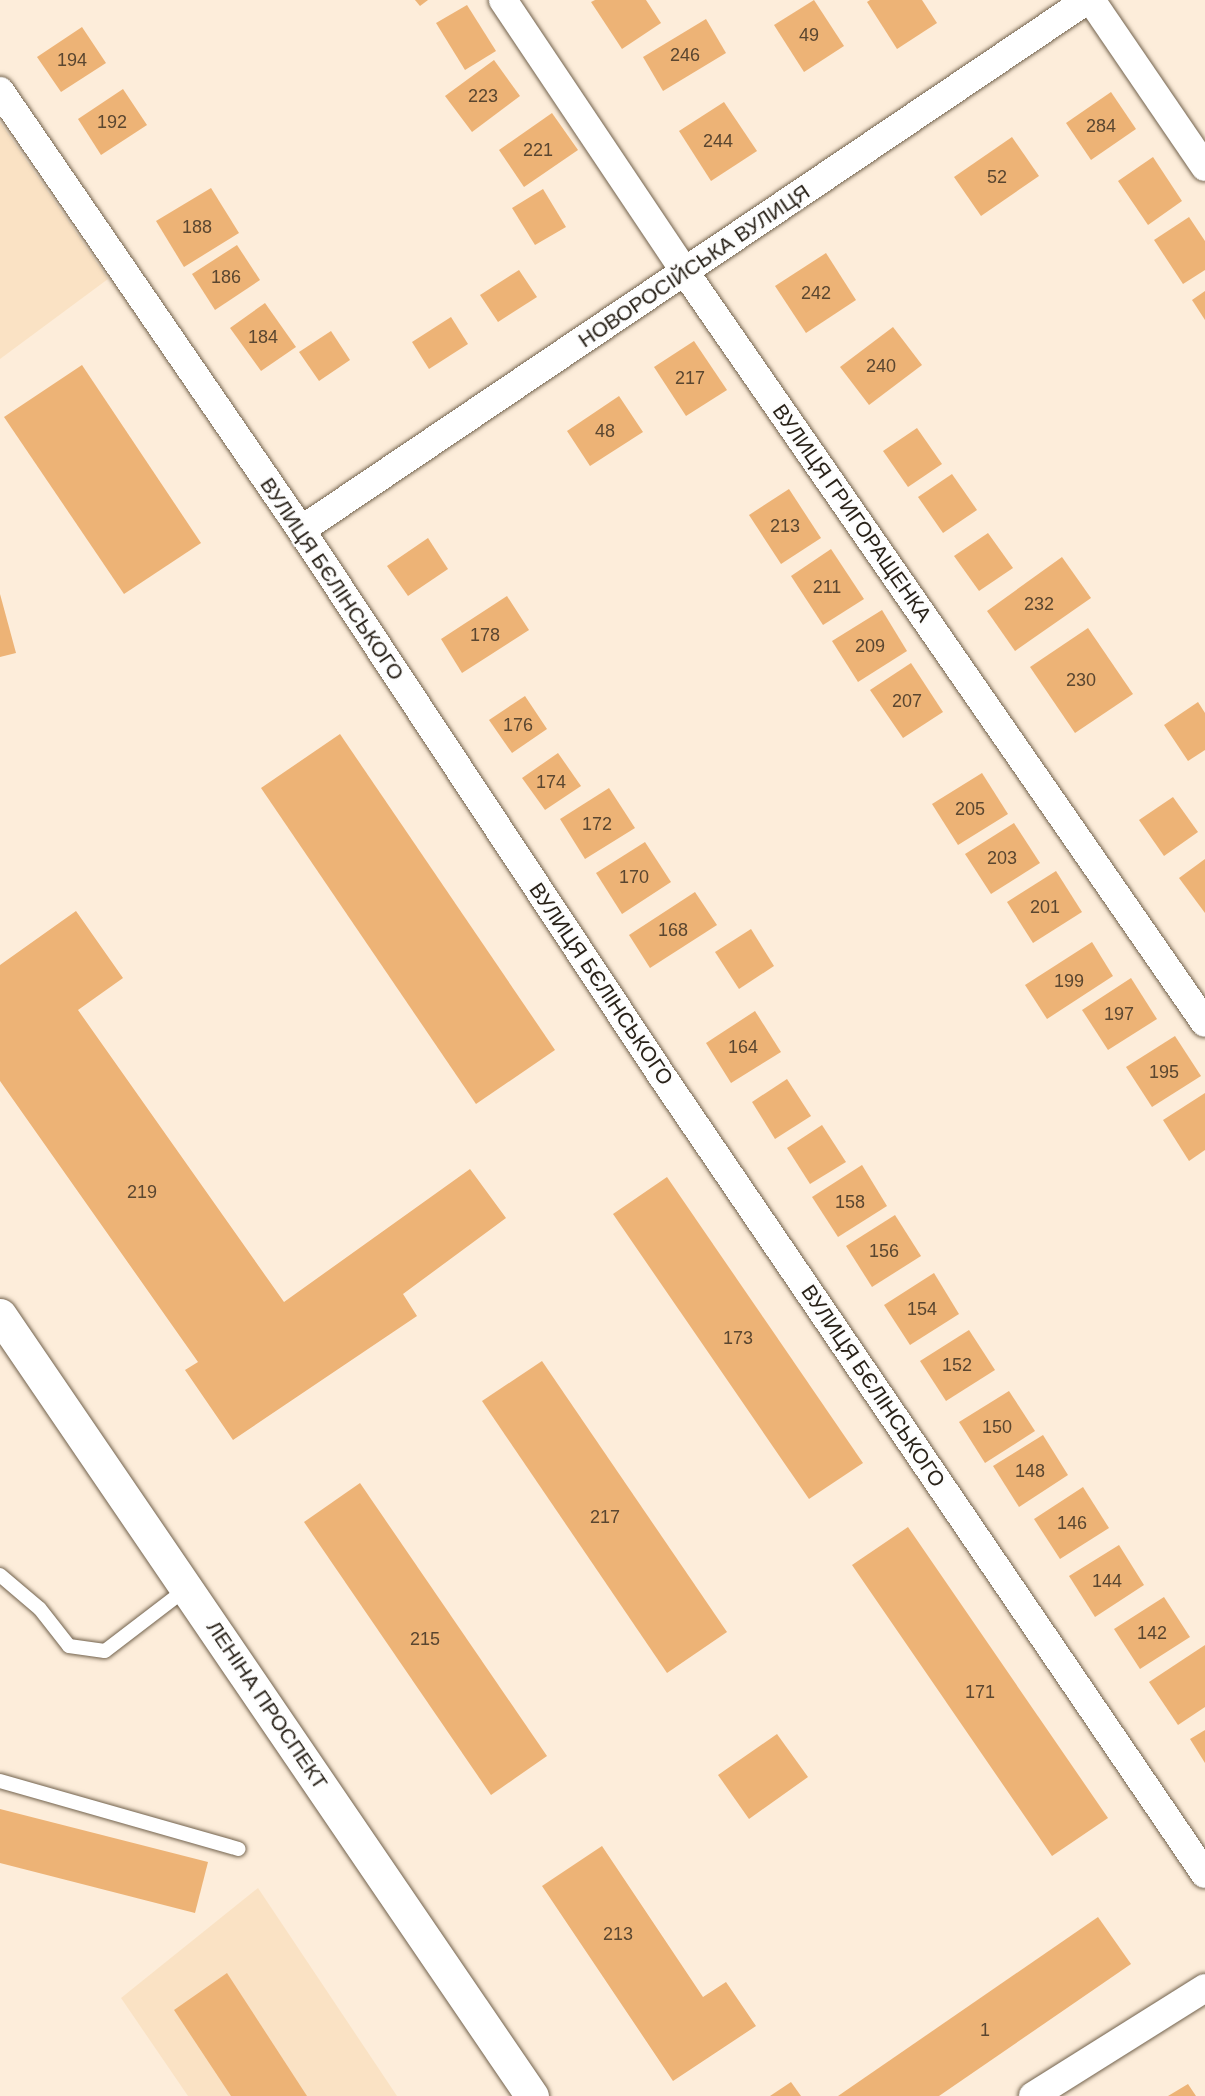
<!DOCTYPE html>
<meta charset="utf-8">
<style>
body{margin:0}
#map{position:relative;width:1205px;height:2096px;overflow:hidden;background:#fdedda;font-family:Arial,sans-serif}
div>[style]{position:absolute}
.built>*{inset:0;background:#fae2c4}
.building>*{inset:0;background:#edb376}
.roads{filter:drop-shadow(0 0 2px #72624d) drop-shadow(0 0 2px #72624d)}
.service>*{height:14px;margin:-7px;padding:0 7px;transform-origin:7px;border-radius:7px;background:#fff}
.minor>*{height:28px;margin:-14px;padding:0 14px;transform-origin:14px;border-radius:14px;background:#fff}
.secondary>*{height:33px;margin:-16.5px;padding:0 16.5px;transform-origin:16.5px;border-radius:16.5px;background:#fff}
span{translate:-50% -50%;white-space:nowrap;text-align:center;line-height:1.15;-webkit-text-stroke:4.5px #fdfdfd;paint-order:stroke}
.number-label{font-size:18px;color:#5a4630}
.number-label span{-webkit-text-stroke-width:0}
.street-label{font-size:21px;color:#292219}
</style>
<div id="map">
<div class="built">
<div style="clip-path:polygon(0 122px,108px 279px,0 359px)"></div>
<div style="clip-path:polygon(258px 1888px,397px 2096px,188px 2096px,121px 1998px)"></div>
</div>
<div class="building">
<div style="clip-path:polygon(415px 0,428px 0,420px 6px)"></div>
<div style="clip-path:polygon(595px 0,646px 0,661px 23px,622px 49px,591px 2px)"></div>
<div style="clip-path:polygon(814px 0,844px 46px,804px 72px,774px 25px)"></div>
<div style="clip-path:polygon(870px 0,922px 0,937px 23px,897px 49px,867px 2px)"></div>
<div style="clip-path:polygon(467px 5px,496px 51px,465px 70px,436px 23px)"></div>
<div style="clip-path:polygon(706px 19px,726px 53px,663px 91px,643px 57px)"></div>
<div style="clip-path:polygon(82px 27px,106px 63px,61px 92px,37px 57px)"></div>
<div style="clip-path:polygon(494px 60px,520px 96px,472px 132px,445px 96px)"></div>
<div style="clip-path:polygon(123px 89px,147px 125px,101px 155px,78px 119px)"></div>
<div style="clip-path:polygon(1111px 92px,1136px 129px,1091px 160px,1066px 123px)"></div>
<div style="clip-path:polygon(724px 102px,757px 151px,711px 181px,679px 131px)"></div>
<div style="clip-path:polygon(552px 113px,578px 150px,524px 187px,499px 150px)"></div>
<div style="clip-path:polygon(1012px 137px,1039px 176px,981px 216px,954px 177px)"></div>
<div style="clip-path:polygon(1153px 157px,1182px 201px,1148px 225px,1118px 181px)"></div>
<div style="clip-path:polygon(211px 188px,239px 233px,184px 267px,156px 221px)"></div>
<div style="clip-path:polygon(543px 189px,566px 227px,535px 245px,512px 208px)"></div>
<div style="clip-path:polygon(1189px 217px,1205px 241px,1205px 270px,1183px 284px,1154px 240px)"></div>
<div style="clip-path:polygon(237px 245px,260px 280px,215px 310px,192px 274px)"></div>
<div style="clip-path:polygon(826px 253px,856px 300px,806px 333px,775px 286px)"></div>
<div style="clip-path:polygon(519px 270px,537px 297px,498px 322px,480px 295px)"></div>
<div style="clip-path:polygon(1205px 291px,1205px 320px,1192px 300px)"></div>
<div style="clip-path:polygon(265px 303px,296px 347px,261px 371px,230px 328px)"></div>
<div style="clip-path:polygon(451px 317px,468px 344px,429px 369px,412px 342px)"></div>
<div style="clip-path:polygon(893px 327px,922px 365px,869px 405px,840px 367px)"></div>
<div style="clip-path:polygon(331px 331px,350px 360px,319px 381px,299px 352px)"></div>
<div style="clip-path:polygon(694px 341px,727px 390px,686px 416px,654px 367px)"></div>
<div style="clip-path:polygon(82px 365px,201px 543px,124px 594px,4px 417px)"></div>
<div style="clip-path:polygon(619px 396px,643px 432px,590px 466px,567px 431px)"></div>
<div style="clip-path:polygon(917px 428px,942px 464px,908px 487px,883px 451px)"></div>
<div style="clip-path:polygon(952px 474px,977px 510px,943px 533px,918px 497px)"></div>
<div style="clip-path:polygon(789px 489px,821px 538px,781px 564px,749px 515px)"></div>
<div style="clip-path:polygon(988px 533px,1013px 568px,979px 591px,954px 556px)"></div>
<div style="clip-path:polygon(428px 538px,448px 569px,408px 596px,387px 566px)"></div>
<div style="clip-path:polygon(831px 549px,864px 599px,823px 625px,791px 576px)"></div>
<div style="clip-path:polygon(1062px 557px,1091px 598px,1015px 651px,987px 611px)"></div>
<div style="clip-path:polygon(0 594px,16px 653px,0 657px)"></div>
<div style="clip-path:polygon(507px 596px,529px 630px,462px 673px,441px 639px)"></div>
<div style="clip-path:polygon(882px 610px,907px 651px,858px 682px,832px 641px)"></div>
<div style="clip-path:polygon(1088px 628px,1133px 694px,1075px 733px,1030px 667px)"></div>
<div style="clip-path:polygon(911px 663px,943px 712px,903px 738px,870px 690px)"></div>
<div style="clip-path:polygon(525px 696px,547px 729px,512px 753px,489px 720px)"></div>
<div style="clip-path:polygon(1198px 702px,1205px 713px,1205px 750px,1188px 761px,1164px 725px)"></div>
<div style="clip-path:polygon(340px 734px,555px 1050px,476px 1104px,261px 788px)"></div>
<div style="clip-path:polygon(558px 753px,581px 786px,545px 810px,522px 778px)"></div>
<div style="clip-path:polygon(982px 773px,1008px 814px,958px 845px,932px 804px)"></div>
<div style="clip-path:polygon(609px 788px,635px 828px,585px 859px,560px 819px)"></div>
<div style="clip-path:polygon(1173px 797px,1198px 832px,1164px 856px,1139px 820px)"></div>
<div style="clip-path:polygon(1014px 823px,1040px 863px,991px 894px,965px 854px)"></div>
<div style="clip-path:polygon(645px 842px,671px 882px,622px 914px,596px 873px)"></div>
<div style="clip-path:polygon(1205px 859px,1205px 913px,1179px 878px)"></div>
<div style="clip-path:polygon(1056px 871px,1082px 912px,1033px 943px,1007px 902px)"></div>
<div style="clip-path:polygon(695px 892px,717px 925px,650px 968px,629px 935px)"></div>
<div style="clip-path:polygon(76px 911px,123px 978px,78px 1010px,284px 1302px,470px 1169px,506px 1218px,403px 1294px,417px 1316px,233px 1440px,185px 1370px,198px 1362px,0 1081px,0 965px)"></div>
<div style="clip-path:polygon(751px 929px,774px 966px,739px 989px,715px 952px)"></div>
<div style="clip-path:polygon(1092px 942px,1113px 976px,1047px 1019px,1025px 985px)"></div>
<div style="clip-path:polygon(1131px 978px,1157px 1019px,1108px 1050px,1082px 1010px)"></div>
<div style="clip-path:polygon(755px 1011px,781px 1052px,731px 1083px,706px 1043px)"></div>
<div style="clip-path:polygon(1175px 1036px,1201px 1076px,1152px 1107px,1126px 1067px)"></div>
<div style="clip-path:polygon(787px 1079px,811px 1116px,775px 1139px,752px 1102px)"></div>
<div style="clip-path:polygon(1205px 1093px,1205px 1150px,1189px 1161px,1163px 1120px)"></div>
<div style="clip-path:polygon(822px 1125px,846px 1162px,810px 1184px,787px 1148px)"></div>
<div style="clip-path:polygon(862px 1165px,887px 1206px,838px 1237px,812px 1197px)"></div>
<div style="clip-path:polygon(667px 1177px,863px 1463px,809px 1499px,613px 1214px)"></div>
<div style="clip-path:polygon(895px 1215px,921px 1256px,872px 1287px,846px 1246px)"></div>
<div style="clip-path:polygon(934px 1273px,959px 1314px,910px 1345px,884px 1305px)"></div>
<div style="clip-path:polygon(969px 1330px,995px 1370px,946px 1401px,920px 1361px)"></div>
<div style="clip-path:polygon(542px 1361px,727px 1632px,667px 1673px,482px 1401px)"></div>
<div style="clip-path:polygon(1009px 1391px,1035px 1431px,985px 1463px,959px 1422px)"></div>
<div style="clip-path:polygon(1043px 1435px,1068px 1475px,1019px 1507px,993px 1466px)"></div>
<div style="clip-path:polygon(360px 1483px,547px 1756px,491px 1795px,304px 1522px)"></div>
<div style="clip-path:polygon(1083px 1487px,1109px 1528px,1060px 1559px,1034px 1519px)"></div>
<div style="clip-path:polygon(908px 1527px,1108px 1818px,1052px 1856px,852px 1565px)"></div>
<div style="clip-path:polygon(1119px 1545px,1144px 1585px,1095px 1617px,1069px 1576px)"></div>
<div style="clip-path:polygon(1164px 1597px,1190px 1637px,1140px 1669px,1114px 1629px)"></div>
<div style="clip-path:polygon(1205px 1645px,1205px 1707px,1178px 1725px,1149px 1682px)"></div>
<div style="clip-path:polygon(1205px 1730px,1205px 1763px,1190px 1739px)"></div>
<div style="clip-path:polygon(777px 1734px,808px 1777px,749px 1819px,718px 1775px)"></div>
<div style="clip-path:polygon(0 1809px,208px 1862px,195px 1913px,0 1863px)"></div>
<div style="clip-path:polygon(602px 1846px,703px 1997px,726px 1982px,756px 2026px,673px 2081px,542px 1886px)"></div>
<div style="clip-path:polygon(1098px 1917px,1131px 1964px,939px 2096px,838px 2096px)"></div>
<div style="clip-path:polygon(227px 1973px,307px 2096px,231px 2096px,174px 2010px)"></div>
<div style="clip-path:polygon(791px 2082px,801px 2096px,770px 2096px)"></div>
<div style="clip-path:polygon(1188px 2084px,1196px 2096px,1168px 2096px)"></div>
</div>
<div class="roads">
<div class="service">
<div style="left:0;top:1575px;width:52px;rotate:40.4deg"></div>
<div style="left:40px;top:1609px;width:47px;rotate:51.9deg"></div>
<div style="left:69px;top:1646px;width:36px;rotate:8deg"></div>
<div style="left:105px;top:1651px;width:102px;rotate:-37.4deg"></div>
<div style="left:0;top:1781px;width:248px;rotate:15.9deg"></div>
</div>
<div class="minor">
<div style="left:503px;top:0;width:327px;rotate:56.2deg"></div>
<div style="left:685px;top:272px;width:913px;rotate:55.3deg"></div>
<div style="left:1091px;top:0;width:202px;rotate:55.7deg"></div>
<div style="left:0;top:91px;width:532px;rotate:55.56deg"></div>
<div style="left:301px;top:530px;width:655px;rotate:56.53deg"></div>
<div style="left:662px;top:1076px;width:965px;rotate:55.77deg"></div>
<div style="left:301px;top:530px;width:948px;rotate:-33.99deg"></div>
<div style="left:1033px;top:2096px;width:203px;rotate:-32.1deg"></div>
</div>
<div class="secondary">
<div style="left:0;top:1315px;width:945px;rotate:55.74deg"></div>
</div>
</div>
<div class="number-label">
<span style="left:809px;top:35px">49</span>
<span style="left:685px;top:55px">246</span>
<span style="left:72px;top:60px">194</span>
<span style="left:483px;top:96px">223</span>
<span style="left:112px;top:122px">192</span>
<span style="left:1101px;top:126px">284</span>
<span style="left:718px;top:141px">244</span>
<span style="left:538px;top:150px">221</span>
<span style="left:997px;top:177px">52</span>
<span style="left:197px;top:227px">188</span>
<span style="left:226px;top:277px">186</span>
<span style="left:816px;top:293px">242</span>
<span style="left:263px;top:337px">184</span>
<span style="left:881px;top:366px">240</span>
<span style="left:690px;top:378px">217</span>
<span style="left:605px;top:431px">48</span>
<span style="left:785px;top:526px">213</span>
<span style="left:827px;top:587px">211</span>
<span style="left:1039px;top:604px">232</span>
<span style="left:485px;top:635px">178</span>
<span style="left:870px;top:646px">209</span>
<span style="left:1081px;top:680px">230</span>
<span style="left:907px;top:701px">207</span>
<span style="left:518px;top:725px">176</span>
<span style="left:551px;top:782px">174</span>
<span style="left:970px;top:809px">205</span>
<span style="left:597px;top:824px">172</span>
<span style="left:1002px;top:858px">203</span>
<span style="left:634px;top:877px">170</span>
<span style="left:1045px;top:907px">201</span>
<span style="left:673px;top:930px">168</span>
<span style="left:1069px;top:981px">199</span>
<span style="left:1119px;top:1014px">197</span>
<span style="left:743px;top:1047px">164</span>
<span style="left:1164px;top:1072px">195</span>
<span style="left:142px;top:1192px">219</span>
<span style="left:850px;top:1202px">158</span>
<span style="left:884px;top:1251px">156</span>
<span style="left:922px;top:1309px">154</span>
<span style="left:738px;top:1338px">173</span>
<span style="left:957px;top:1365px">152</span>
<span style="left:997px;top:1427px">150</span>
<span style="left:1030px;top:1471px">148</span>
<span style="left:605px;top:1517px">217</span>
<span style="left:1072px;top:1523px">146</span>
<span style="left:1107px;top:1581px">144</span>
<span style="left:1152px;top:1633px">142</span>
<span style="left:425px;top:1639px">215</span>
<span style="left:980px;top:1692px">171</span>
<span style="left:618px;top:1934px">213</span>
<span style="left:985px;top:2030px">1</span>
</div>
<div class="street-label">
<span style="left:694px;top:266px;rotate:-34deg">НОВОРОСІЙСЬКА ВУЛИЦЯ</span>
<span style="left:852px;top:513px;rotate:55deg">ВУЛИЦЯ ГРИГОРАЩЕНКА</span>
<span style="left:332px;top:579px;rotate:56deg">ВУЛИЦЯ БЄЛІНСЬКОГО</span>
<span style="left:601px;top:984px;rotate:56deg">ВУЛИЦЯ БЄЛІНСЬКОГО</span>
<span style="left:873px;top:1386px;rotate:56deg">ВУЛИЦЯ БЄЛІНСЬКОГО</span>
<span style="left:267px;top:1705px;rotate:56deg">ЛЕНІНА ПРОСПЕКТ</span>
</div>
</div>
